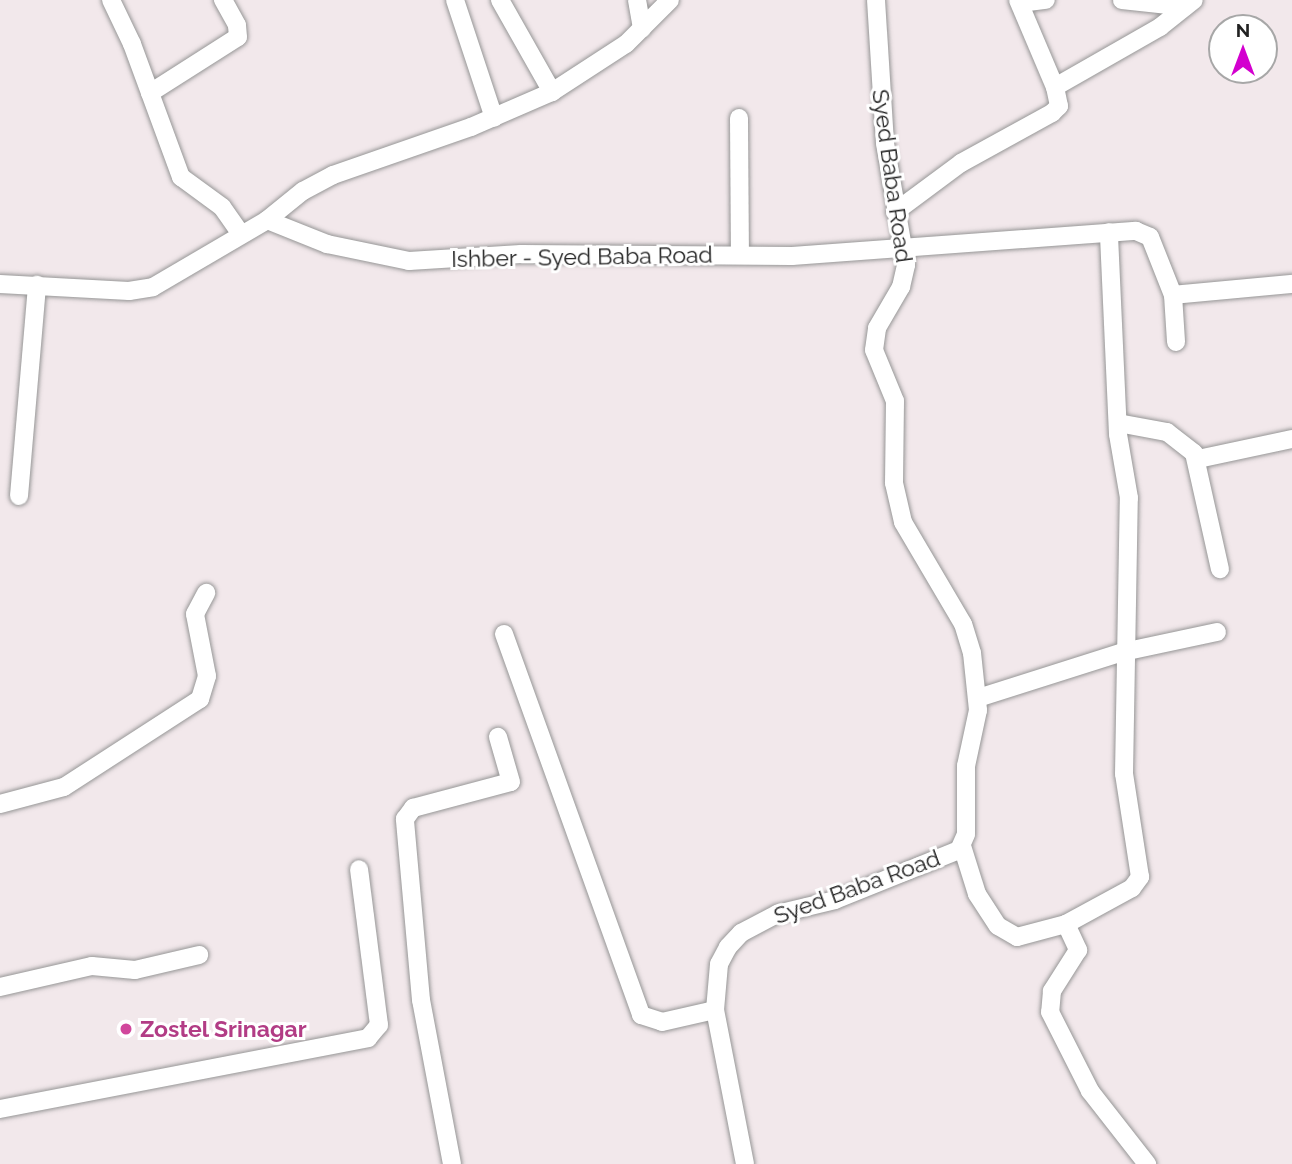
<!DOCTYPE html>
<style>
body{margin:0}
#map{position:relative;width:1292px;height:1164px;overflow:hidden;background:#f2e8eb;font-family:Raleway,sans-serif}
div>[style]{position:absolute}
.roads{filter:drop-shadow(0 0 2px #969696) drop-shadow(0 0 2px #969696)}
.minor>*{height:18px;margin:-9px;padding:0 9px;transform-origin:9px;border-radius:9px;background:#fff}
.dots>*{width:19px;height:19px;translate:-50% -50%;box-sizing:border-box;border:4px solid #fff;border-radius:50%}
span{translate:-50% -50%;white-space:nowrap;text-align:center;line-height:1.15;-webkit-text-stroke:6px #fff;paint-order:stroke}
.street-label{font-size:23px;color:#222}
.hotel-label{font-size:23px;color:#b23c85;font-weight:700}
.left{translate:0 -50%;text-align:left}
.north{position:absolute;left:1208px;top:14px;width:70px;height:70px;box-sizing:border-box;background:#fff;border:2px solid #a7a7a7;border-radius:50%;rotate:0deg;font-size:19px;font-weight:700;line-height:28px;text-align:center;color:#222}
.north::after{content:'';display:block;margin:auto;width:24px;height:32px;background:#d300cf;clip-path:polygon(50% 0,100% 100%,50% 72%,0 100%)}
</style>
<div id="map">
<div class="roads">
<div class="minor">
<div style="left:111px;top:0;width:49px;rotate:64.5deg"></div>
<div style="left:132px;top:44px;width:142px;rotate:69.8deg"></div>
<div style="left:181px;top:177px;width:51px;rotate:36.2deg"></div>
<div style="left:222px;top:207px;width:33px;rotate:55deg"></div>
<div style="left:455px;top:0;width:124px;rotate:71.7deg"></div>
<div style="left:500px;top:0;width:106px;rotate:60.5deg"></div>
<div style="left:637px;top:0;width:29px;rotate:80deg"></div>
<div style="left:1018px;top:0;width:95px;rotate:67deg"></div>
<div style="left:1122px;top:0;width:63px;rotate:6.3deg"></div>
<div style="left:1020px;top:3px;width:26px;rotate:-7deg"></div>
<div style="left:150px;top:93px;width:104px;rotate:-32.5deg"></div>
<div style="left:238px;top:37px;width:12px;rotate:-95deg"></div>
<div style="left:237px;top:25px;width:29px;rotate:-119deg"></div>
<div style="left:739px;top:118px;width:137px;rotate:89.6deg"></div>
<div style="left:895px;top:212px;width:82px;rotate:-36.6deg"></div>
<div style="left:961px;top:163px;width:104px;rotate:-28.8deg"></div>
<div style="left:1052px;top:113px;width:10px;rotate:-45deg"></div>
<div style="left:1059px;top:106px;width:19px;rotate:-102deg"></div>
<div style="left:1055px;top:87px;width:121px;rotate:-29.7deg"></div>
<div style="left:1160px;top:27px;width:43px;rotate:-38.5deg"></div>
<div style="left:267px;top:220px;width:65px;rotate:21.8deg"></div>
<div style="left:327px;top:244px;width:84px;rotate:11.7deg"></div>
<div style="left:409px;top:261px;width:112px;rotate:-3.6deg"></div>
<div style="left:521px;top:254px;width:271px;rotate:0.4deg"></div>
<div style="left:792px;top:256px;width:345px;rotate:-4.2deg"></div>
<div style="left:1136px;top:231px;width:15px;rotate:23deg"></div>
<div style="left:1150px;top:237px;width:62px;rotate:68.4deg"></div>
<div style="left:1173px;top:295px;width:47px;rotate:86.3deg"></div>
<div style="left:0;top:284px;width:129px;rotate:3.1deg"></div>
<div style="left:129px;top:291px;width:24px;rotate:-9deg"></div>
<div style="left:153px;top:287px;width:132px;rotate:-30.4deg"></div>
<div style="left:267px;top:220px;width:46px;rotate:-38.9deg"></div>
<div style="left:303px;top:191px;width:34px;rotate:-28deg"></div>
<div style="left:333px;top:175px;width:146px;rotate:-19.2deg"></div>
<div style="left:471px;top:127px;width:88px;rotate:-23.4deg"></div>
<div style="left:552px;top:92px;width:88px;rotate:-33deg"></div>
<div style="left:626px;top:44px;width:62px;rotate:-45deg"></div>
<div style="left:1173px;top:295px;width:120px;rotate:-5.3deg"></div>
<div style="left:1118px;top:423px;width:50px;rotate:10.4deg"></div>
<div style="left:1167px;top:432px;width:34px;rotate:38deg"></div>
<div style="left:1194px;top:453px;width:119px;rotate:77.4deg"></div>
<div style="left:1198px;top:459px;width:96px;rotate:-12deg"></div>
<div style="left:19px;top:496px;width:212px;rotate:-85.1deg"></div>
<div style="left:504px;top:634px;width:405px;rotate:70.2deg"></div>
<div style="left:641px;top:1015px;width:22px;rotate:18deg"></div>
<div style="left:662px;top:1022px;width:54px;rotate:-12.8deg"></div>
<div style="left:978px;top:698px;width:152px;rotate:-17.6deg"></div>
<div style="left:1123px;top:652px;width:96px;rotate:-12deg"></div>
<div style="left:0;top:804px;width:66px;rotate:-14.9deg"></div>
<div style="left:64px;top:787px;width:162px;rotate:-32.9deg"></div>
<div style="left:200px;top:699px;width:24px;rotate:-73deg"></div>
<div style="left:207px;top:676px;width:63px;rotate:-101deg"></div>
<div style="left:195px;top:614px;width:24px;rotate:-62deg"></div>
<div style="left:962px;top:846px;width:50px;rotate:72.6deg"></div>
<div style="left:977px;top:894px;width:38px;rotate:57deg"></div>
<div style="left:998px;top:926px;width:22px;rotate:30deg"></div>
<div style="left:1017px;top:937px;width:51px;rotate:-14.9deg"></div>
<div style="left:1066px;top:924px;width:75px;rotate:-28.6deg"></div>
<div style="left:1132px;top:888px;width:14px;rotate:-54deg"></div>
<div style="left:1140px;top:877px;width:104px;rotate:-98.8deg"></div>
<div style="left:1124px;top:774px;width:276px;rotate:-89deg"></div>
<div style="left:1129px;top:498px;width:65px;rotate:-99.8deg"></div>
<div style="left:1118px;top:434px;width:202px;rotate:-92.6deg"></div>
<div style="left:1066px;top:924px;width:29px;rotate:65deg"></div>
<div style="left:1078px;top:950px;width:49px;rotate:122.4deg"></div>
<div style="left:1052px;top:991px;width:21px;rotate:95deg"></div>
<div style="left:1050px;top:1012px;width:89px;rotate:63.1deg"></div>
<div style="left:1090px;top:1091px;width:93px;rotate:52deg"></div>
<div style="left:0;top:987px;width:94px;rotate:-12.9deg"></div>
<div style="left:92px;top:966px;width:43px;rotate:5.3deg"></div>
<div style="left:135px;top:970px;width:66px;rotate:-13.2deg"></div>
<div style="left:0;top:1109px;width:375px;rotate:-10.9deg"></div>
<div style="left:368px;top:1038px;width:17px;rotate:-50deg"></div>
<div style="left:379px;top:1025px;width:157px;rotate:-97.3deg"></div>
<div style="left:452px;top:1164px;width:167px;rotate:-100.7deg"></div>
<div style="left:421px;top:1000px;width:182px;rotate:-95.1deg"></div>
<div style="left:405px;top:819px;width:14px;rotate:-54deg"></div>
<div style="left:413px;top:808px;width:101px;rotate:-14.9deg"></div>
<div style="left:511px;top:782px;width:47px;rotate:-106.1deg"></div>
<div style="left:745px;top:1164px;width:157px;rotate:-101deg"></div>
<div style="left:715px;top:1010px;width:46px;rotate:-85deg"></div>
<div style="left:719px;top:964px;width:19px;rotate:-62deg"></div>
<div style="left:728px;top:947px;width:19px;rotate:-47deg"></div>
<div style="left:741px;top:933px;width:41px;rotate:-27.8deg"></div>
<div style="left:777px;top:914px;width:60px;rotate:-13.6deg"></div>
<div style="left:835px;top:900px;width:134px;rotate:-22deg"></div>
<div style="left:959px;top:850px;width:17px;rotate:-66deg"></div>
<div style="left:966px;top:834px;width:68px;rotate:-90deg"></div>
<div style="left:966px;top:766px;width:57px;rotate:-77.9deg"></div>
<div style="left:978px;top:710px;width:57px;rotate:-96deg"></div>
<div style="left:972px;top:653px;width:30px;rotate:-107deg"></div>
<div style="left:963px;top:624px;width:118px;rotate:-120.5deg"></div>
<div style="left:903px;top:522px;width:40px;rotate:-103deg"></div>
<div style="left:894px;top:483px;width:82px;rotate:-89.3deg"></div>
<div style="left:895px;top:401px;width:55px;rotate:-112.4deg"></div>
<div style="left:874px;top:350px;width:22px;rotate:-82deg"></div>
<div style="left:877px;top:328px;width:48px;rotate:-59.7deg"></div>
<div style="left:901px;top:287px;width:23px;rotate:-77deg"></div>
<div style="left:906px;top:265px;width:124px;rotate:-99.8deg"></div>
<div style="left:885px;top:143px;width:143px;rotate:-93.6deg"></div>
</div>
</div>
<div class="dots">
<div style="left:126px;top:1029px;background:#d1479c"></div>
</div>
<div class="street-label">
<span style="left:892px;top:176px;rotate:82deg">Syed Baba Road</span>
<span style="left:582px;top:257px;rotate:-1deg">Ishber - Syed Baba Road</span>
<span style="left:857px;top:887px;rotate:-20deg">Syed Baba Road</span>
</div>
<div class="hotel-label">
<span class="left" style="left:140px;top:1029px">Zostel Srinagar</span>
</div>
<div class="north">N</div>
</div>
